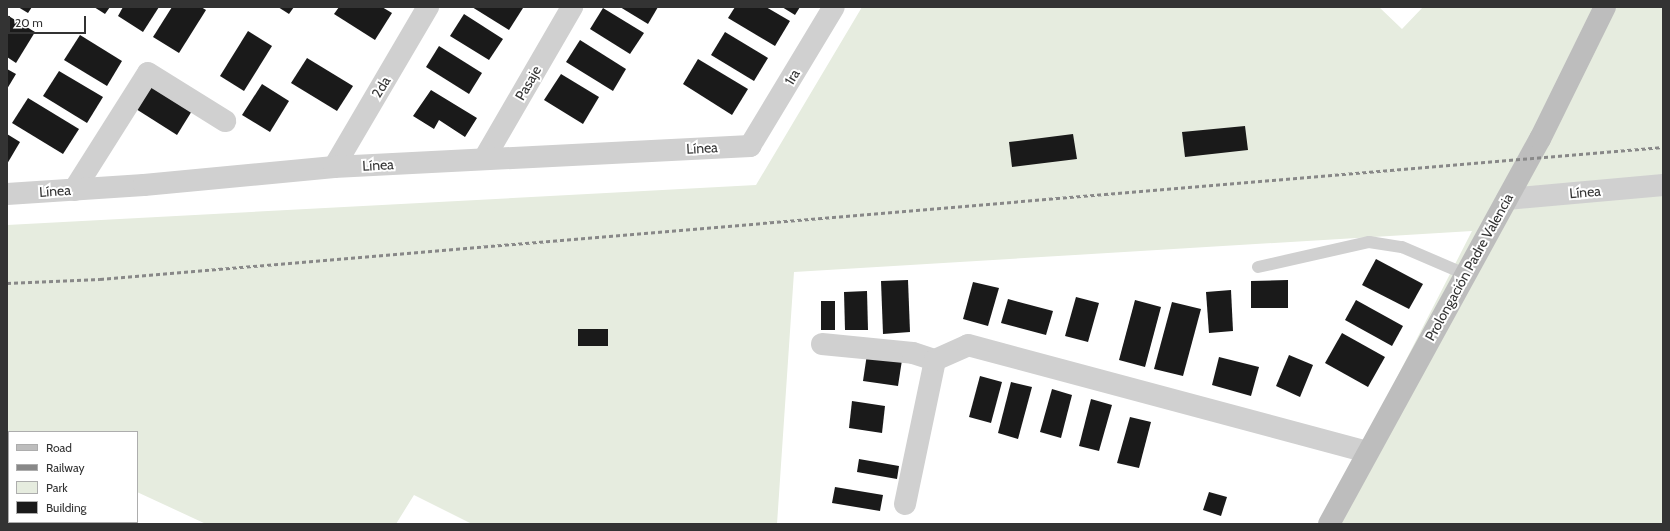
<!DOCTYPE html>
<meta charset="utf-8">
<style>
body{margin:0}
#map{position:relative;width:1670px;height:531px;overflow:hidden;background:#fff;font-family:Cabin,sans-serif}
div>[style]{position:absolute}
.green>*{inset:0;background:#e6ecdf}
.building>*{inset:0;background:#1a1a1a}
.lane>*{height:12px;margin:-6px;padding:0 6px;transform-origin:6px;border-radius:6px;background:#d0d0d0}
.street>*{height:22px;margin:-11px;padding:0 11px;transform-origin:11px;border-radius:11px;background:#d0d0d0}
.secondary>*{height:22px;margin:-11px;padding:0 11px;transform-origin:11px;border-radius:11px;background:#bdbdbd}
.rail>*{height:3px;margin-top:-1.5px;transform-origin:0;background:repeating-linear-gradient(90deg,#888 0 4px,transparent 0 7px)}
span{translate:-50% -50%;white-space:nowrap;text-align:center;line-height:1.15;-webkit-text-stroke:4px #fff;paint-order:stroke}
.street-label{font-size:14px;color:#333}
.frame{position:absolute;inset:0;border:8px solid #333;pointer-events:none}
.legend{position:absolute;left:8px;top:431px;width:130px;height:92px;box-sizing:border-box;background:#fff;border:1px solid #adadad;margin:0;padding:5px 7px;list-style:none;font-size:12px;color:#333}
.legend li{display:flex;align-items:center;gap:8px;height:20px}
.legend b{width:20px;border:1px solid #adadad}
.scale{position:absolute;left:8px;top:16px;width:78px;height:18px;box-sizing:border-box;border:2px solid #333;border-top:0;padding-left:5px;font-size:12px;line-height:14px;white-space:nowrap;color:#333;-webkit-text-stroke:3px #fff;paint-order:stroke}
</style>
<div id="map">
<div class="green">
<div style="clip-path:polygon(862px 7px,1379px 7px,1402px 29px,1423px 7px,1663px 7px,1663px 524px,1322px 524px,1472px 231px,794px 272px,777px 524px,472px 524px,414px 495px,396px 524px,206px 524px,137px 492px,137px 432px,7px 433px,7px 225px,756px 185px)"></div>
</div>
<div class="building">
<div style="clip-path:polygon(18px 7px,32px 7px,28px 13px)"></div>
<div style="clip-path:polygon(94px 7px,110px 7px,105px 14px)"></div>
<div style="clip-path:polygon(123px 7px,159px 7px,143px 32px,118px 16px)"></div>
<div style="clip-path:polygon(172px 7px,201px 7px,206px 10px,179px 53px,153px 37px)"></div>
<div style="clip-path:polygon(278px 7px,294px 7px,289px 14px)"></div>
<div style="clip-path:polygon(339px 7px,382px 7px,392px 13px,375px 40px,334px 14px)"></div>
<div style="clip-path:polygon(472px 7px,522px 7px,523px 8px,509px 30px)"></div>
<div style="clip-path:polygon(620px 7px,658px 7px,648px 24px)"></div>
<div style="clip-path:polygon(735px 7px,766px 7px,790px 21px,775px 46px,728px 18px)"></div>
<div style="clip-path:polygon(782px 7px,800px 7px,795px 15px)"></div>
<div style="clip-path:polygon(603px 8px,644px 33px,630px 54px,590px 29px)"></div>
<div style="clip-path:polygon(464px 14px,503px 39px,489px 60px,450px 36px)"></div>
<div style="clip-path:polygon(7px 15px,35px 32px,16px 63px,7px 57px)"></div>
<div style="clip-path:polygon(248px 31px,272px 46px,244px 91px,220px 76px)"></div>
<div style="clip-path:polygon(725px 32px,768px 58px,754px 81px,711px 55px)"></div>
<div style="clip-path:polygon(80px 35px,122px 61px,107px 86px,64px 60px)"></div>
<div style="clip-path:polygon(580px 40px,626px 69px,613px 91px,566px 62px)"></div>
<div style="clip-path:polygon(439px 46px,482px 73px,469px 94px,426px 67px)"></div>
<div style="clip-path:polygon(307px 58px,353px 86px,337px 111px,291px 83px)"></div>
<div style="clip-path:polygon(698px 59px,748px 89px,732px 115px,683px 84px)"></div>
<div style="clip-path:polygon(7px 69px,16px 74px,7px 89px)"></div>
<div style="clip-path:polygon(59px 71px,103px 97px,87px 123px,43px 96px)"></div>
<div style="clip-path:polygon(561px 74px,599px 97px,583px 124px,544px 100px)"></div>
<div style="clip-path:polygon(153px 81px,195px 106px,177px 135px,136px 109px)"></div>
<div style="clip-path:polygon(262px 84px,289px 101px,270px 132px,242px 115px)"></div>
<div style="clip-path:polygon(431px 90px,477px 118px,465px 137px,439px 120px,434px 129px,413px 116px)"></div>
<div style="clip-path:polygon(28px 98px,79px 129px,63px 154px,12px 123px)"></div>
<div style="clip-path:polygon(1245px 126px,1248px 150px,1185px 157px,1182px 132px)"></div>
<div style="clip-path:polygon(7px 134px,20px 142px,7px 164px)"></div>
<div style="clip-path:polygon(1073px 134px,1077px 159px,1012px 167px,1009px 142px)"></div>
<div style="clip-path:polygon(1376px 259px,1423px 284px,1409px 309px,1362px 285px)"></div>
<div style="clip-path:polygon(908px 280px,910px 332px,883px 334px,881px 281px)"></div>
<div style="clip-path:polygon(1288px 280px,1288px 308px,1251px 308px,1251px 281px)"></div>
<div style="clip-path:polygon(973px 282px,999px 288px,988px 326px,963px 319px)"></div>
<div style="clip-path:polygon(1231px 290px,1233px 331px,1209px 333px,1206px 292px)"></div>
<div style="clip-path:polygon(867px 291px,868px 330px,845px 330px,844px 292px)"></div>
<div style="clip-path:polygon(1076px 297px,1099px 303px,1088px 342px,1065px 336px)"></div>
<div style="clip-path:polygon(1008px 299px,1053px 311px,1046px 335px,1001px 323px)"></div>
<div style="clip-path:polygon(1135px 300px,1161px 307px,1145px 367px,1119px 360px)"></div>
<div style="clip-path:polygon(1356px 300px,1403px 326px,1392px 346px,1345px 320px)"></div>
<div style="clip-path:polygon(821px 301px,835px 301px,835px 330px,821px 330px)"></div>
<div style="clip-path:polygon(1172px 302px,1201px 309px,1183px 376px,1154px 369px)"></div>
<div style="clip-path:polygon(578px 329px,608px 329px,608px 346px,578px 346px)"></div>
<div style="clip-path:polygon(1342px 333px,1385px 357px,1368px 387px,1325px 363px)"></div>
<div style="clip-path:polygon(867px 354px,902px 360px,898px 386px,863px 381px)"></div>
<div style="clip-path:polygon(1289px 355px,1313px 365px,1300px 397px,1276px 386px)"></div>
<div style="clip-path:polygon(1219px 357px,1259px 367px,1251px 396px,1212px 385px)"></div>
<div style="clip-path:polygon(980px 376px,1002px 382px,991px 423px,969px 417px)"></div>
<div style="clip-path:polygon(1011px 382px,1032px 387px,1018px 439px,998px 433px)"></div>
<div style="clip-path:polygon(1052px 389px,1072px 395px,1061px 438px,1040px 432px)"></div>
<div style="clip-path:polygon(1091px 399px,1112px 405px,1099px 451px,1079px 446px)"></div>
<div style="clip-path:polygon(852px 401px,885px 406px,882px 433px,849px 428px)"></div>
<div style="clip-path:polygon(1130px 417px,1151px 422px,1139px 468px,1117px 463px)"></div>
<div style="clip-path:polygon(859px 459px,899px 466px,897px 479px,857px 472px)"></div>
<div style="clip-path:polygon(835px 487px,883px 495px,880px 511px,832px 503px)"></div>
<div style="clip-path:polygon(1209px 492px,1227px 497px,1221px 516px,1203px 510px)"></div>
<div style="clip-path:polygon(38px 522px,60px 522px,37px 524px)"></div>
<div style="clip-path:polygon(84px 522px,114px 522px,118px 524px,82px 524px)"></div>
</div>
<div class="lane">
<div style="left:1258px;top:267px;width:114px;rotate:-12.7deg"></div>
<div style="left:1369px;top:242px;width:33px;rotate:9deg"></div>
<div style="left:1402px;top:247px;width:69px;rotate:23.2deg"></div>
</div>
<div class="street">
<div style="left:484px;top:159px;width:176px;rotate:-59.9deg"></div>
<div style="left:334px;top:167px;width:186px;rotate:-59.6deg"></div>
<div style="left:74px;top:190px;width:138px;rotate:-57.7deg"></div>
<div style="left:148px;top:73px;width:91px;rotate:31.9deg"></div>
<div style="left:7px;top:194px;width:137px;rotate:-3.8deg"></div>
<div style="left:144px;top:185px;width:191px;rotate:-5.4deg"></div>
<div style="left:334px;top:167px;width:417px;rotate:-2.9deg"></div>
<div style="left:750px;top:146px;width:162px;rotate:-58.9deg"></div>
<div style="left:1507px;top:199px;width:157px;rotate:-5.1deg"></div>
<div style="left:822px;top:344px;width:91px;rotate:5.6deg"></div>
<div style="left:913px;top:353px;width:23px;rotate:18deg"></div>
<div style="left:905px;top:504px;width:147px;rotate:-78.2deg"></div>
<div style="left:935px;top:360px;width:36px;rotate:-24deg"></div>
<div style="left:968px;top:345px;width:412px;rotate:15deg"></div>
</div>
<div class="secondary">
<div style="left:1329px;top:524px;width:439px;rotate:-61.3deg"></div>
<div style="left:1540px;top:139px;width:147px;rotate:-63.8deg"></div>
</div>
<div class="rail">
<div style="left:7px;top:283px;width:93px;rotate:-2.5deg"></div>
<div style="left:100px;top:279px;width:1569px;rotate:-4.83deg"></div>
</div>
<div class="street-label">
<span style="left:792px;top:77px;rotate:-59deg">1ra</span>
<span style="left:528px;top:83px;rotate:-60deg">Pasaje</span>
<span style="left:381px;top:87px;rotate:-59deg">2da</span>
<span style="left:702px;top:148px;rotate:-3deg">Línea</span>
<span style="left:378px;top:165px;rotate:-3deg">Línea</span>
<span style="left:55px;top:191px;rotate:-4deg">Línea</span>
<span style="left:1585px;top:192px;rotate:-5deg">Línea</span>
<span style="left:1469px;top:267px;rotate:-61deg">Prolongación Padre Valencia</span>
</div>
<div class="frame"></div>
<ul class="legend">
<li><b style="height:5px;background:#bdbdbd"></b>Road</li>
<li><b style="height:5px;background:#888"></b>Railway</li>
<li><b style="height:11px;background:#e6ecdf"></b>Park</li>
<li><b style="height:11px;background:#1a1a1a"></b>Building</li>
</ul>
<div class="scale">20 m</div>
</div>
